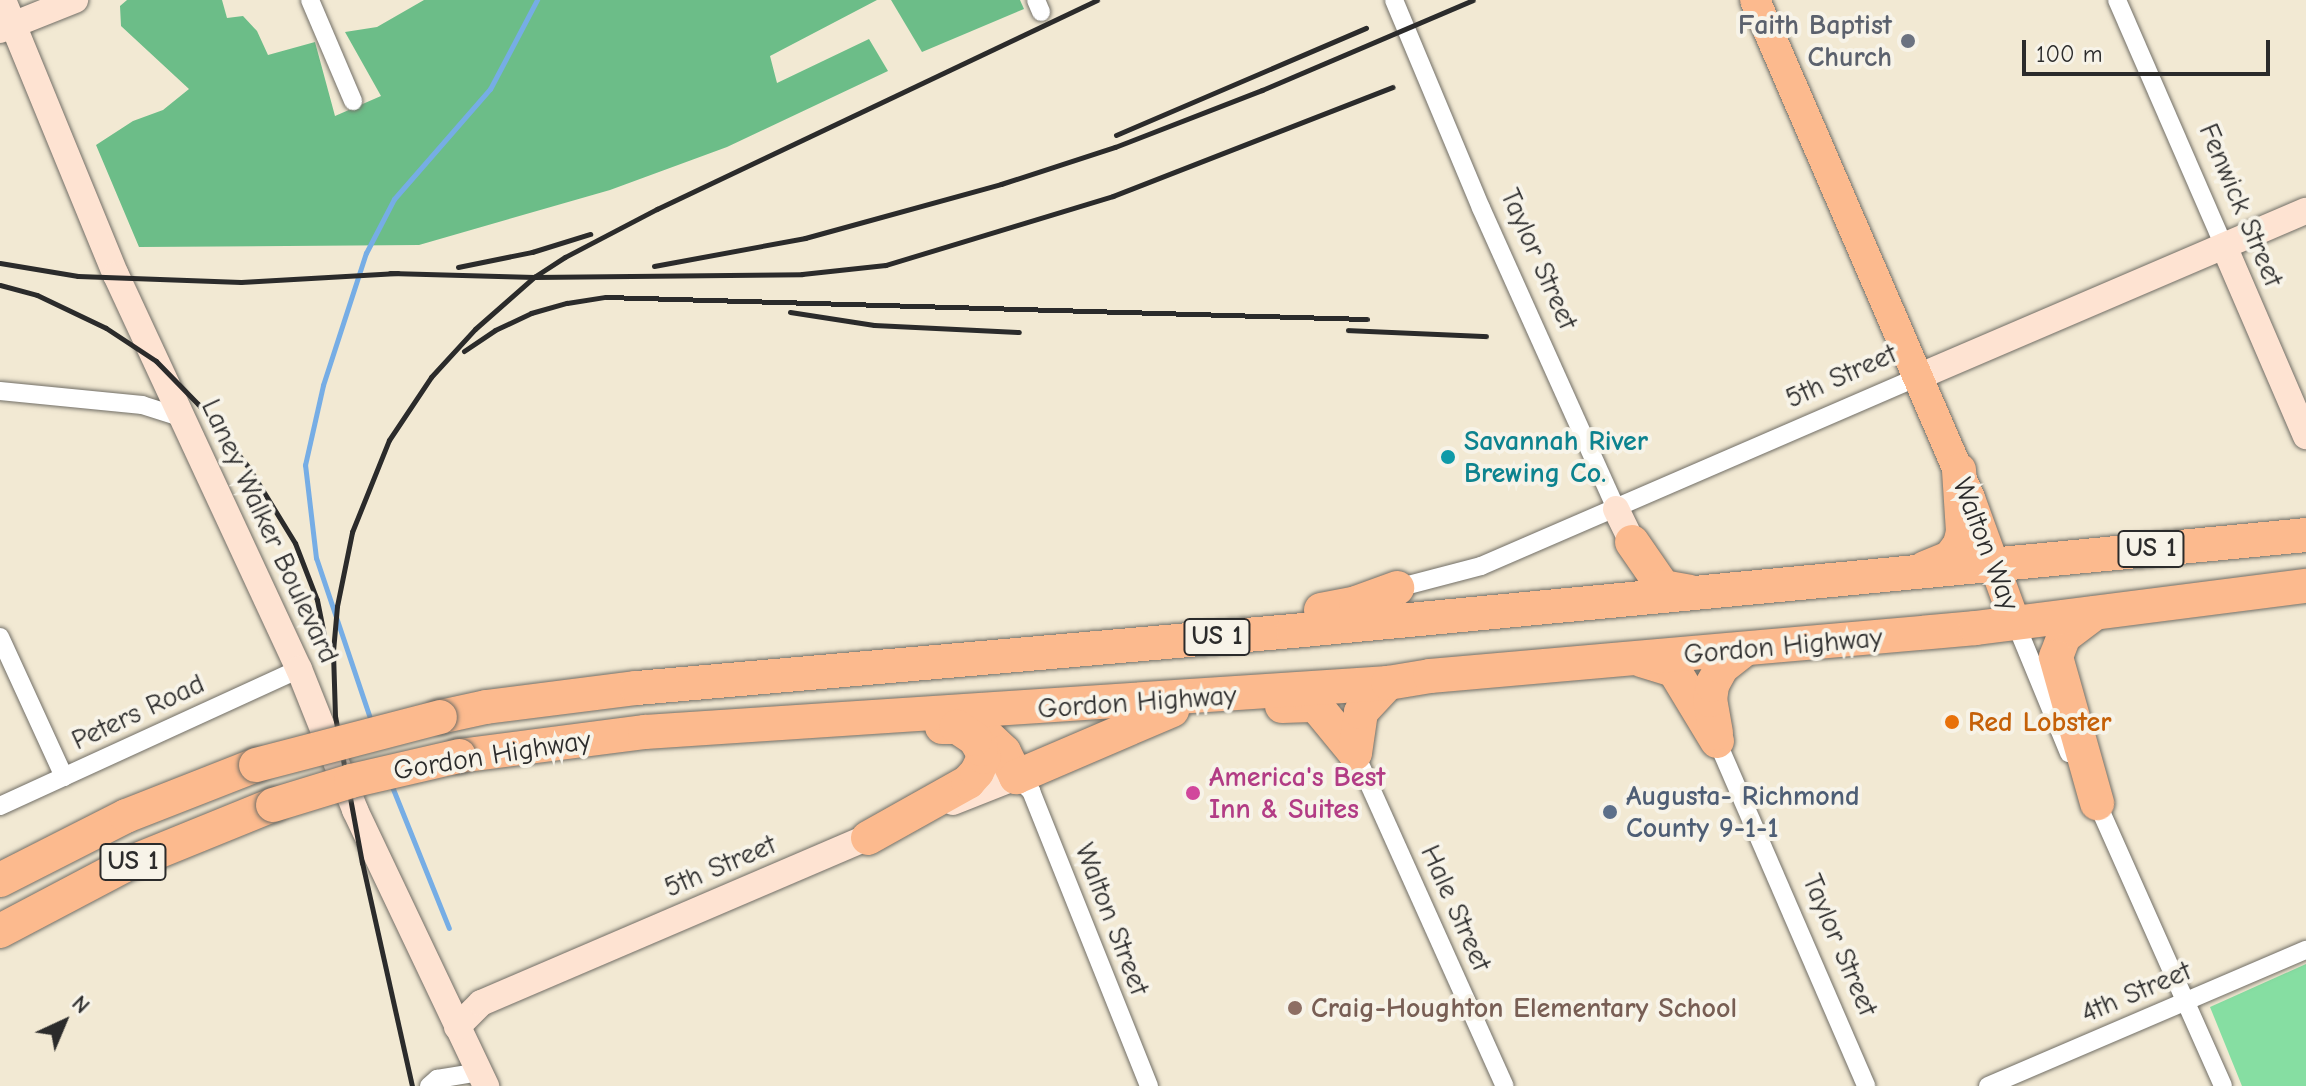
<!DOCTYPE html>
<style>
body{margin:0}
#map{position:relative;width:2306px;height:1086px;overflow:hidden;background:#f2e9d3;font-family:"Comic Neue",sans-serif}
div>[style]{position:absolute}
.green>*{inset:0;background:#86dea2}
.forest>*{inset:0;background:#6cbd88}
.stream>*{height:5px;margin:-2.5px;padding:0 2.5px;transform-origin:2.5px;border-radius:2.5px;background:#76ade5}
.roads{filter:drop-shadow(0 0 2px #716e66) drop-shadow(0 0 2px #716e66)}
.street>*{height:18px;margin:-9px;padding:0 9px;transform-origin:9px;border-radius:9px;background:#fff}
.secondary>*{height:26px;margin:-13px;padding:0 13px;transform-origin:13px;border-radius:13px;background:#fee3d2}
.primary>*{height:30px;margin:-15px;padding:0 15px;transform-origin:15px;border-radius:15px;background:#fcba8e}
.highway>*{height:34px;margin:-17px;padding:0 17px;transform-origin:17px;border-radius:17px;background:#fcba8e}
.rail>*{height:5px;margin:-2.5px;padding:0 2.5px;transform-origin:2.5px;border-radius:2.5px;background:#2b2b2b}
.bridges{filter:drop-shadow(0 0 2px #716e66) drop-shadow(0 0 2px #716e66)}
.highway-bridge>*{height:34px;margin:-17px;padding:0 17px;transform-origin:17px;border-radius:17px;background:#fcba8e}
.dots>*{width:22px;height:22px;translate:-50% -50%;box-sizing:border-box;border:4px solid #f7f3e8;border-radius:50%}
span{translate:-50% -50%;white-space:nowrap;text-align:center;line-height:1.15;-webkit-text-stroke:8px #f7f3e8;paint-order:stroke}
.shield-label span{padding:2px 6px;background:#f7f3e8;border:2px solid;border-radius:6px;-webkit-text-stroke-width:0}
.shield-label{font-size:26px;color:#2b2b2b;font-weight:700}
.worship-label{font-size:28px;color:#5b616d;font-weight:700}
.right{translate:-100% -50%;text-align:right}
.street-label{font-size:28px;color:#2b2b2b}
.culture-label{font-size:28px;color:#0d838f;font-weight:700}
.left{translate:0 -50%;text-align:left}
.food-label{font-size:28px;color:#c56008;font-weight:700}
.hotel-label{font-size:28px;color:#b23c85;font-weight:700}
.service-label{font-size:28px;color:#4e5e75;font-weight:700}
.education-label{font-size:28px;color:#785e54;font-weight:700}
.north{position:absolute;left:24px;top:982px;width:80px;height:80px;-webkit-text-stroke:6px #f7f3e8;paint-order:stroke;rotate:44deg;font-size:22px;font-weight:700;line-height:32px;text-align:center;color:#2b2b2b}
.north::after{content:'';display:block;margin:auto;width:28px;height:36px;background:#2b2b2b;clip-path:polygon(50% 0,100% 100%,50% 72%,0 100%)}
.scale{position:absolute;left:2022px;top:40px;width:248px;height:36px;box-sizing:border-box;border:4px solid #2b2b2b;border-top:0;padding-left:10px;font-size:24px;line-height:28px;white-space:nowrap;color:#2b2b2b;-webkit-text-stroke:6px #f7f3e8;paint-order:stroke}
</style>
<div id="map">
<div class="green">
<div style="clip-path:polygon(2306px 964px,2306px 1086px,2242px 1086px,2210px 1007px)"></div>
</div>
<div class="forest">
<div style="clip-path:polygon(127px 0,222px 0,227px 18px,243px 16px,257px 31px,268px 55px,315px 42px,335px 116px,381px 96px,345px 32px,377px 27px,424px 0,877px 0,770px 56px,777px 83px,869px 39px,888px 71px,727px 147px,610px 190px,419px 245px,139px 247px,96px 145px,133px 121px,163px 110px,189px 89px,121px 26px,120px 6px)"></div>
<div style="clip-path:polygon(891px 0,1020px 0,1024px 9px,922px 52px)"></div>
</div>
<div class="stream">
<div style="left:371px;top:721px;width:172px;rotate:-108.6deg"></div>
<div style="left:316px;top:558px;width:94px;rotate:-96.7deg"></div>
<div style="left:305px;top:465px;width:82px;rotate:-77.3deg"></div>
<div style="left:323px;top:385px;width:139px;rotate:-72deg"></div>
<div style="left:366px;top:253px;width:61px;rotate:-62.6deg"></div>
<div style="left:394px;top:199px;width:146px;rotate:-48.9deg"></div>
<div style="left:490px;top:89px;width:101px;rotate:-62.2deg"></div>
<div style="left:391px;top:784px;width:155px;rotate:68.1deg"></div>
</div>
<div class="roads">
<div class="street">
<div style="left:310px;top:0;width:110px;rotate:66.9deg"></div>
<div style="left:1036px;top:0;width:13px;rotate:67deg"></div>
<div style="left:1394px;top:0;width:225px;rotate:67.3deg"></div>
<div style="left:1481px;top:208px;width:330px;rotate:65.8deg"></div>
<div style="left:2117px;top:0;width:268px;rotate:66.5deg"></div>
<div style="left:0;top:391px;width:143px;rotate:5.6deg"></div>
<div style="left:142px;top:405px;width:43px;rotate:17.6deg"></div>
<div style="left:1397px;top:588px;width:87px;rotate:-14.7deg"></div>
<div style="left:1481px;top:566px;width:476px;rotate:-23.4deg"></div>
<div style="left:2015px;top:622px;width:142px;rotate:67.6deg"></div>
<div style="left:0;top:637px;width:154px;rotate:65.4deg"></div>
<div style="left:1717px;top:741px;width:376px;rotate:66.6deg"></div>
<div style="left:1355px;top:753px;width:365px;rotate:65.8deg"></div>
<div style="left:1016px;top:777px;width:21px;rotate:43deg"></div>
<div style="left:1031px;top:791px;width:318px;rotate:68.2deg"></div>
<div style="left:2094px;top:796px;width:317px;rotate:66deg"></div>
<div style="left:0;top:806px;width:329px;rotate:-24.6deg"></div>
<div style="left:429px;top:1086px;width:11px;rotate:-41deg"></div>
<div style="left:437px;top:1079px;width:44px;rotate:-9.2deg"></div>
<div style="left:1988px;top:1086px;width:346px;rotate:-23.2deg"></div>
</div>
<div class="secondary">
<div style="left:3px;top:0;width:297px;rotate:67.7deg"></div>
<div style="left:116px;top:275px;width:434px;rotate:65.1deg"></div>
<div style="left:299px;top:669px;width:152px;rotate:68.3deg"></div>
<div style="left:355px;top:810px;width:306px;rotate:64.6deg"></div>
<div style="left:0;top:30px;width:81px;rotate:-21.8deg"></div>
<div style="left:2224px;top:246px;width:207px;rotate:66.7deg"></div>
<div style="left:1918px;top:377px;width:422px;rotate:-23.2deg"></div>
<div style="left:1616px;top:509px;width:37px;rotate:64deg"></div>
<div style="left:953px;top:802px;width:68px;rotate:-21.6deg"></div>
<div style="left:457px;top:1027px;width:34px;rotate:-45deg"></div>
<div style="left:481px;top:1003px;width:437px;rotate:-23.2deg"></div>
</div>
<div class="primary">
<div style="left:1755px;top:0;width:542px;rotate:66.65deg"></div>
<div style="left:1970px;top:498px;width:132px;rotate:70.1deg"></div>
</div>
<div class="highway">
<div style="left:1632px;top:542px;width:55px;rotate:55.4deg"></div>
<div style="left:1663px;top:587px;width:27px;rotate:10deg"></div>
<div style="left:1925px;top:568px;width:27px;rotate:-22deg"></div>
<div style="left:1950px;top:558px;width:17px;rotate:-54deg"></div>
<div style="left:1960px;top:544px;width:12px;rotate:-76deg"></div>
<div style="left:1963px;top:532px;width:62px;rotate:-93.7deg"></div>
<div style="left:1321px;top:610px;width:36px;rotate:-11deg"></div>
<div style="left:1356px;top:603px;width:44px;rotate:-20.1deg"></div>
<div style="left:2095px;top:613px;width:39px;rotate:143deg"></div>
<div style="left:2064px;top:636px;width:22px;rotate:111deg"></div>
<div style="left:2056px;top:657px;width:152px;rotate:74.3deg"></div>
<div style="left:1641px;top:660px;width:34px;rotate:17deg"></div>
<div style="left:1674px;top:670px;width:83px;rotate:58.8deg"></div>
<div style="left:1282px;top:706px;width:30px;rotate:-2deg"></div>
<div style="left:1312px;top:705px;width:7px;rotate:27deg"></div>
<div style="left:1318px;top:708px;width:58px;rotate:50.6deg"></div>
<div style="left:440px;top:717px;width:47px;rotate:-12.3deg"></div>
<div style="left:486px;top:707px;width:152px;rotate:-7.2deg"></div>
<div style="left:637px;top:688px;width:658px;rotate:-4.97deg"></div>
<div style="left:1293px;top:631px;width:1018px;rotate:-5.41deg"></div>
<div style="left:942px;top:727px;width:15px"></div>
<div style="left:957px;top:727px;width:31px;rotate:17deg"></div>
<div style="left:987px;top:736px;width:23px;rotate:43deg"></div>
<div style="left:1004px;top:752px;width:28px;rotate:64deg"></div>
<div style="left:1016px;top:777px;width:170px;rotate:-23.2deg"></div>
<div style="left:1716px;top:733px;width:34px;rotate:-100deg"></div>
<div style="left:1710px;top:700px;width:15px;rotate:-82deg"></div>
<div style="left:1712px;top:685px;width:21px;rotate:-61deg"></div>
<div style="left:1722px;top:667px;width:29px;rotate:-38deg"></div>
<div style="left:1355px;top:753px;width:41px;rotate:-81.7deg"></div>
<div style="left:1361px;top:712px;width:40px;rotate:-47deg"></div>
<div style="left:459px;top:756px;width:188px;rotate:-7.4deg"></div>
<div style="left:645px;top:732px;width:745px;rotate:-3.77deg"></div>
<div style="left:1388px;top:683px;width:43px;rotate:-9.5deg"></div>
<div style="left:1430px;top:676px;width:548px;rotate:-5.02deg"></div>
<div style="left:1976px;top:628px;width:333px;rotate:-7.3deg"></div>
<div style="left:868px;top:838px;width:115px;rotate:-29.2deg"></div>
<div style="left:968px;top:782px;width:13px;rotate:-48deg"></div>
<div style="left:977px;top:772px;width:17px;rotate:-65deg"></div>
<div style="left:984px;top:757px;width:9px;rotate:-111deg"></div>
<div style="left:981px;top:749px;width:12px;rotate:-121deg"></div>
<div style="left:975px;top:739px;width:22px;rotate:-146deg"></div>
<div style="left:0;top:880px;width:141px;rotate:-26.9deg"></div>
<div style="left:126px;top:816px;width:140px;rotate:-21.4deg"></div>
<div style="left:0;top:931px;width:141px;rotate:-27.8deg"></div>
<div style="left:125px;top:865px;width:160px;rotate:-22.1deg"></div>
</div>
</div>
<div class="rail">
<div style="left:1116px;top:135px;width:272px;rotate:-23.2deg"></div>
<div style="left:0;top:263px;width:79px;rotate:9.5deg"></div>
<div style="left:78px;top:276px;width:163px;rotate:2.1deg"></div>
<div style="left:241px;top:282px;width:157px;rotate:-3.3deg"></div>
<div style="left:654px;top:266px;width:154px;rotate:-10.5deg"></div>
<div style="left:805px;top:238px;width:203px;rotate:-15.4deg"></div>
<div style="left:1001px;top:184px;width:120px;rotate:-18deg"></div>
<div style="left:1115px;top:147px;width:158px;rotate:-21.2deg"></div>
<div style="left:1262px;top:90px;width:229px;rotate:-23.1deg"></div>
<div style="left:458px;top:267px;width:76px;rotate:-11.5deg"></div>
<div style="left:532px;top:252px;width:61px;rotate:-17.2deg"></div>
<div style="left:390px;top:273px;width:144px;rotate:1.6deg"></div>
<div style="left:534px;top:277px;width:268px;rotate:-0.6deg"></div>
<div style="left:802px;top:274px;width:84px;rotate:-6.1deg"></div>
<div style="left:886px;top:265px;width:237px;rotate:-16.9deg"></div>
<div style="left:1113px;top:196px;width:300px;rotate:-21.3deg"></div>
<div style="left:0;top:285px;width:38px;rotate:15deg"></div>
<div style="left:37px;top:295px;width:76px;rotate:25.6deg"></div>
<div style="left:106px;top:328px;width:60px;rotate:33.4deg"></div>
<div style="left:156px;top:361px;width:60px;rotate:45.7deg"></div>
<div style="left:198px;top:404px;width:82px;rotate:51.4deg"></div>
<div style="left:249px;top:468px;width:88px;rotate:58.5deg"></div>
<div style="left:295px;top:543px;width:61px;rotate:68.9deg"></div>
<div style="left:317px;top:600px;width:46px;rotate:78.7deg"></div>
<div style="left:790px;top:312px;width:85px;rotate:8.8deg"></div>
<div style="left:874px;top:325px;width:145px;rotate:2.8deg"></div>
<div style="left:1348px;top:330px;width:138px;rotate:2.5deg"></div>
<div style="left:464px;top:351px;width:37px;rotate:-34deg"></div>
<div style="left:495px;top:330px;width:40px;rotate:-25deg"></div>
<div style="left:531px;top:313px;width:37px;rotate:-16deg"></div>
<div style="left:567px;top:303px;width:39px;rotate:-9deg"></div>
<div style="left:606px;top:297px;width:761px;rotate:1.66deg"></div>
<div style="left:412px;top:1086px;width:229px;rotate:-102.6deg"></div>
<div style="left:362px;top:863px;width:149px;rotate:-100.4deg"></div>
<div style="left:335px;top:716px;width:65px;rotate:-91.8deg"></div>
<div style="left:333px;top:651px;width:45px;rotate:-84.9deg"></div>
<div style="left:337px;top:606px;width:76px;rotate:-78.5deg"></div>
<div style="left:352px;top:532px;width:99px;rotate:-68.1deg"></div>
<div style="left:389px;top:440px;width:76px;rotate:-56.3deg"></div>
<div style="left:431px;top:377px;width:65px;rotate:-47.5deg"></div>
<div style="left:475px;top:329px;width:79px;rotate:-41.4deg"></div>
<div style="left:534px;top:277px;width:37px;rotate:-33deg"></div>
<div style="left:565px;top:257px;width:104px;rotate:-27.6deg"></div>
<div style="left:657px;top:209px;width:487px;rotate:-25.4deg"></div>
</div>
<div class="bridges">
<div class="highway-bridge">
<div style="left:256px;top:765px;width:190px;rotate:-14.6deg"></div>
<div style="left:273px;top:805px;width:82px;rotate:-17.1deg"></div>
<div style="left:351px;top:781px;width:111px;rotate:-13deg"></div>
</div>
</div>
<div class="dots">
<div style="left:1908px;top:41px;background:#6b7280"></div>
<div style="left:1448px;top:457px;background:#0f9aa8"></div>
<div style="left:1952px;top:722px;background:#e8710a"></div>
<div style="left:1193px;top:793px;background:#d1479c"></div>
<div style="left:1610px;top:812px;background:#5c6f8a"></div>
<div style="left:1295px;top:1008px;background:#8d6e63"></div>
</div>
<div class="shield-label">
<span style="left:2151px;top:549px">US 1</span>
<span style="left:1217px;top:637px">US 1</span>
<span style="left:133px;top:862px">US 1</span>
</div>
<div class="worship-label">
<span class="right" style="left:1892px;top:41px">Faith Baptist<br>Church</span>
</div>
<div class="street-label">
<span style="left:2241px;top:205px;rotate:67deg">Fenwick Street</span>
<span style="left:1539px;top:259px;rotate:66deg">Taylor Street</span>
<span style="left:1841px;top:376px;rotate:-24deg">5th Street</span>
<span style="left:270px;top:531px;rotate:65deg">Laney Walker Boulevard</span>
<span style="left:1986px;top:544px;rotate:69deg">Walton Way</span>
<span style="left:1783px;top:646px;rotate:-5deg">Gordon Highway</span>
<span style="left:1137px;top:702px;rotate:-4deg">Gordon Highway</span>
<span style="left:138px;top:712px;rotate:-25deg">Peters Road</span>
<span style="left:492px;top:755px;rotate:-9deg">Gordon Highway</span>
<span style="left:720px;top:866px;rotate:-23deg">5th Street</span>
<span style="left:1456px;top:908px;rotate:66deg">Hale Street</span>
<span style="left:1112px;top:919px;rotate:69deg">Walton Street</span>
<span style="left:1840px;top:945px;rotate:67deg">Taylor Street</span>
<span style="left:2136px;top:992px;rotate:-23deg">4th Street</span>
</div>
<div class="culture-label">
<span class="left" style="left:1464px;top:457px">Savannah River<br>Brewing Co.</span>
</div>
<div class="food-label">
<span class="left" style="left:1968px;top:722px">Red Lobster</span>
</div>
<div class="hotel-label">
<span class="left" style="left:1209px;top:793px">America's Best<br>Inn &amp; Suites</span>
</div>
<div class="service-label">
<span class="left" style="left:1626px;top:812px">Augusta- Richmond<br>County 9-1-1</span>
</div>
<div class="education-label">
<span class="left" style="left:1311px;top:1008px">Craig-Houghton Elementary School</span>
</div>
<div class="north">N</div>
<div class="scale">100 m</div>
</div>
